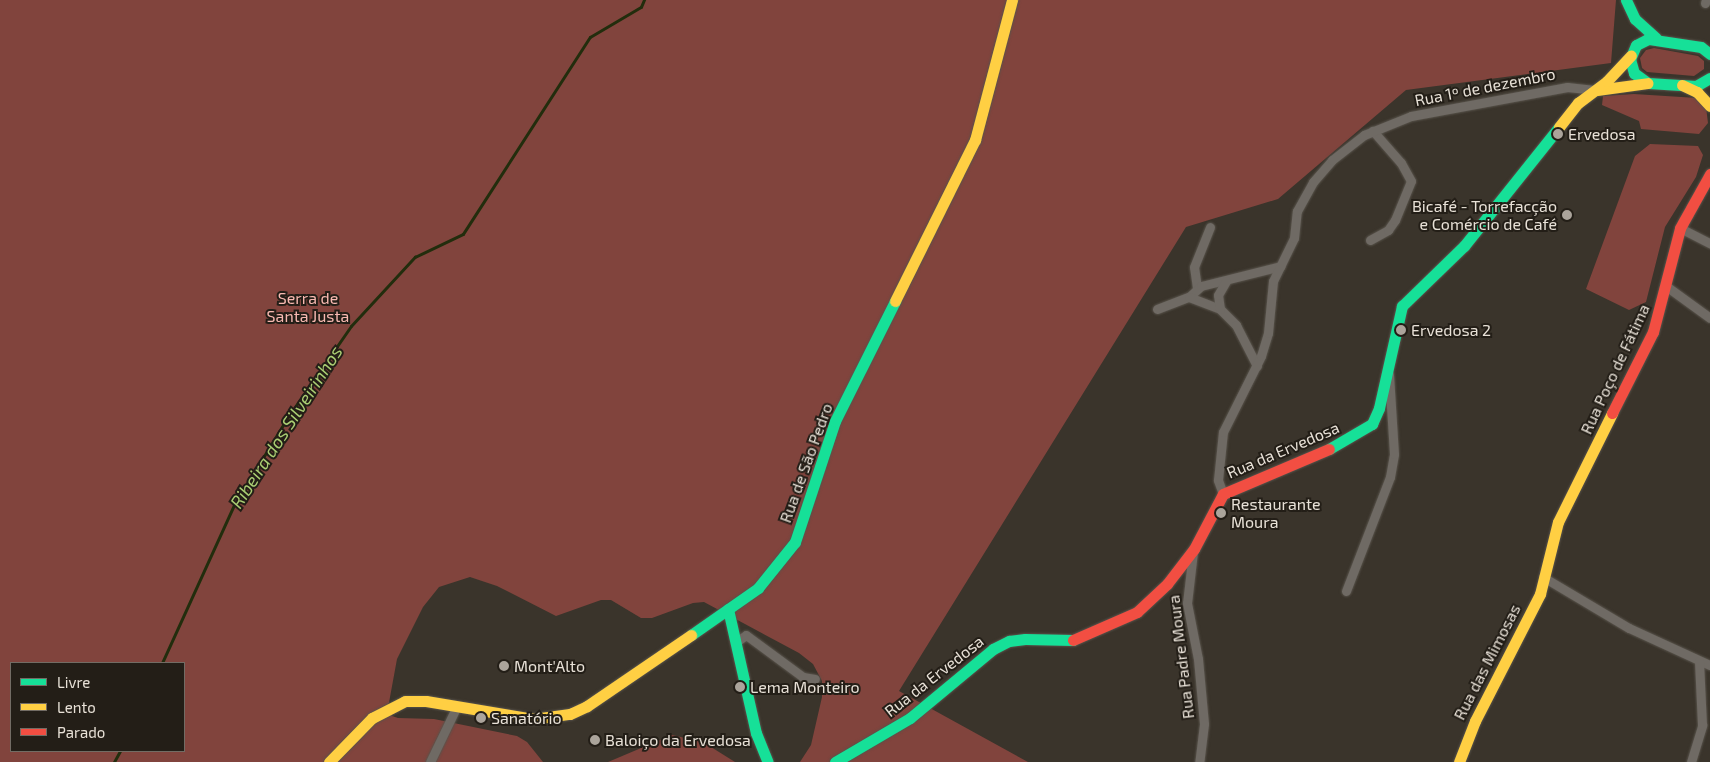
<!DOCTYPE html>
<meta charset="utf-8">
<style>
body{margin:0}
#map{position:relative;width:1710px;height:762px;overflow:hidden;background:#3a342b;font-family:"Exo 2",sans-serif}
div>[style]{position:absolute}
.green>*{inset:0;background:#81443d}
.stream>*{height:2.5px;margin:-1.25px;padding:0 1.25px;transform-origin:1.25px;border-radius:1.25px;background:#222d0d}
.roads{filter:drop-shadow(0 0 1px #58534b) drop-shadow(0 0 1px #58534b)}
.street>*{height:9px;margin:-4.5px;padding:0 4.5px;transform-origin:4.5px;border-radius:4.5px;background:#6f6a64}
.fast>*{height:11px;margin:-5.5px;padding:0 5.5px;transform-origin:5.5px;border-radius:5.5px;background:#16e098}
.slow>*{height:11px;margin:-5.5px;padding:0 5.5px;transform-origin:5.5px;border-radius:5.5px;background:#ffcf43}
.jam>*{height:11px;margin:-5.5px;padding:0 5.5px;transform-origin:5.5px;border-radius:5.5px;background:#f24e42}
.dots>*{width:14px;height:14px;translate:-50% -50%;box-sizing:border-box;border:2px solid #231e17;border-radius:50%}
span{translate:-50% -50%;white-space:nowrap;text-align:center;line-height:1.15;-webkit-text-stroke:4px #231e17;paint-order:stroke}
.street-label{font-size:16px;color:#e8e1d7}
.poi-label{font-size:16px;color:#e8e1d7}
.left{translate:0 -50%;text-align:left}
.right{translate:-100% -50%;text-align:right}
.park-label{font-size:16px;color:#f8b9b1}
.water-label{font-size:18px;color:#aace73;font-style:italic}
.legend{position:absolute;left:10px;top:662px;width:175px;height:90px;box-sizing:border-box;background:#231e17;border:1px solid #726c64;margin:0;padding:6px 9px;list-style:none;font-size:15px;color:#e8e1d7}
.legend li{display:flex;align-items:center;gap:10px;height:25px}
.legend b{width:25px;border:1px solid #726c64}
</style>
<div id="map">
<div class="green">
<div style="clip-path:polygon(evenodd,0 0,1616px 0,1611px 63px,1406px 90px,1278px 199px,1186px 227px,899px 691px,1028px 762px,800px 762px,811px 745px,822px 697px,822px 681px,813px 664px,799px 653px,704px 602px,693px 603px,652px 618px,641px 618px,611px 600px,601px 600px,556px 616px,497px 586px,470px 577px,439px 587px,423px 607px,397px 659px,388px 708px,392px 716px,398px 718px,434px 719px,517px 736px,527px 742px,543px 762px,0 762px,0 0,11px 663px,184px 663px,184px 751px,11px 751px,11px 663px)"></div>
<div style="clip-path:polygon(1654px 48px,1698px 56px,1704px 61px,1704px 69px,1694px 76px,1647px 72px,1642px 68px,1640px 58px,1646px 50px)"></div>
<div style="clip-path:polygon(1634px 94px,1697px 98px,1706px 107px,1708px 123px,1699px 134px,1641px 129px,1639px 121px,1602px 105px,1603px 96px)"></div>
<div style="clip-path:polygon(1650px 144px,1698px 146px,1703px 155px,1696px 177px,1665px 227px,1646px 302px,1629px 310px,1586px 289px,1635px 156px)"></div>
<div style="clip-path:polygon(672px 735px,703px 742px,735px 762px,608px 762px)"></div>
</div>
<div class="stream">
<div style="left:162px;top:663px;width:174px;rotate:-65.5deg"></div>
<div style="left:234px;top:505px;width:100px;rotate:-58.5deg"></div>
<div style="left:286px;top:420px;width:114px;rotate:-55.3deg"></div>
<div style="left:351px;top:326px;width:94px;rotate:-47.2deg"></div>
<div style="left:415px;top:257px;width:53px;rotate:-25.6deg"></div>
<div style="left:463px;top:234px;width:234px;rotate:-57.2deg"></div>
<div style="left:590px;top:37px;width:59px;rotate:-30.5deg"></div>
<div style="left:641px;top:7px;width:8px;rotate:-67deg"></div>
<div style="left:114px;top:762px;width:13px;rotate:-61deg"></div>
</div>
<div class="roads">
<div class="street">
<div style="left:1705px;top:3px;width:3px;rotate:-72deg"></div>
<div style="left:1680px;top:228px;width:34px;rotate:27deg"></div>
<div style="left:1370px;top:240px;width:21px;rotate:-29deg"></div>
<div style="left:1388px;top:230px;width:12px;rotate:-55deg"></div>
<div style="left:1395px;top:220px;width:42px;rotate:-67.7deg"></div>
<div style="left:1411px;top:181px;width:21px;rotate:-119deg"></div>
<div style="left:1401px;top:163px;width:43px;rotate:-131.2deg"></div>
<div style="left:1666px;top:286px;width:54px;rotate:36deg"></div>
<div style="left:1197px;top:288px;width:21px;rotate:-98deg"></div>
<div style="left:1194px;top:267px;width:43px;rotate:-68.2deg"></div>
<div style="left:1189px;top:297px;width:16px;rotate:-43deg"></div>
<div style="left:1201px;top:286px;width:82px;rotate:-14deg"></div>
<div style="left:1157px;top:309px;width:34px;rotate:-21deg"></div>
<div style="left:1189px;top:297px;width:33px;rotate:21deg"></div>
<div style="left:1220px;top:309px;width:23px;rotate:45deg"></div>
<div style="left:1236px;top:325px;width:46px;rotate:62.9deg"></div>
<div style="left:1220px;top:309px;width:14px;rotate:-98deg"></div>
<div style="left:1218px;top:295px;width:16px;rotate:-60deg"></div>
<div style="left:1223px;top:494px;width:15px;rotate:-110deg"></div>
<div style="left:1218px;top:480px;width:48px;rotate:-84.1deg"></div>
<div style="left:1223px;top:432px;width:85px;rotate:-63.4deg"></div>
<div style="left:1261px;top:356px;width:24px;rotate:-73deg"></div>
<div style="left:1268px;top:333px;width:52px;rotate:-84.5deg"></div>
<div style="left:1273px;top:281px;width:48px;rotate:-64deg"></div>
<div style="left:1294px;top:238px;width:27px;rotate:-84deg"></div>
<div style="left:1297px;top:211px;width:33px;rotate:-61deg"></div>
<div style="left:1313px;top:182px;width:29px;rotate:-49deg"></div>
<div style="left:1332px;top:160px;width:41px;rotate:-38deg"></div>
<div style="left:1364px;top:135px;width:51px;rotate:-22deg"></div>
<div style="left:1411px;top:116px;width:159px;rotate:-10.5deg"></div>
<div style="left:1567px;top:87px;width:30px;rotate:6deg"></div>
<div style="left:1193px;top:552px;width:51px;rotate:96.7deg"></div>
<div style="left:1187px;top:603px;width:57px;rotate:78.9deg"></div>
<div style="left:1198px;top:659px;width:65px;rotate:84.7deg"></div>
<div style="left:1204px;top:724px;width:38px;rotate:97deg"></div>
<div style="left:1543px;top:577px;width:100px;rotate:30.7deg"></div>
<div style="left:1629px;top:628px;width:89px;rotate:24.6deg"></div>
<div style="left:1346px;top:591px;width:122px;rotate:-68.9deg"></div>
<div style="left:1390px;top:477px;width:23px;rotate:-80deg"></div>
<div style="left:1394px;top:454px;width:80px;rotate:-93.6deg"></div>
<div style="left:736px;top:642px;width:12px;rotate:-35deg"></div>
<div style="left:746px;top:635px;width:71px;rotate:36.4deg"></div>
<div style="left:803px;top:677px;width:12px;rotate:9deg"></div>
<div style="left:430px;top:762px;width:62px;rotate:-64.3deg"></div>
<div style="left:1691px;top:762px;width:39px;rotate:-73deg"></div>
<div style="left:1702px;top:725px;width:64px;rotate:-92.7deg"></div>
</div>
<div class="fast">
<div style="left:1626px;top:0;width:21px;rotate:65deg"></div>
<div style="left:1635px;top:19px;width:28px;rotate:42deg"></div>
<div style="left:1710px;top:54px;width:11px;rotate:-142deg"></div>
<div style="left:1701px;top:47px;width:54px;rotate:-171.4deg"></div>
<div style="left:1648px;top:39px;width:13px;rotate:153deg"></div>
<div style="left:1636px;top:45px;width:15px;rotate:113deg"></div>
<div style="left:1630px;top:59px;width:15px;rotate:74deg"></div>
<div style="left:1634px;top:73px;width:17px;rotate:36deg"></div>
<div style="left:1648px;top:83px;width:48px;rotate:3.6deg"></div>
<div style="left:1696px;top:86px;width:16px;rotate:-30deg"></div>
<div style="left:1329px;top:449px;width:50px;rotate:-30.2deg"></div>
<div style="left:1372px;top:424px;width:17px;rotate:-66deg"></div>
<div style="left:1379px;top:408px;width:105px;rotate:-77.3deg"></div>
<div style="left:1402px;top:306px;width:86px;rotate:-44.1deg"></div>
<div style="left:1464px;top:246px;width:152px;rotate:-51.4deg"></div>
<div style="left:728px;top:609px;width:127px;rotate:77.3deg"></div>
<div style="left:756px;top:733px;width:31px;rotate:68deg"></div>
<div style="left:691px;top:635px;width:82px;rotate:-35deg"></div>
<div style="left:758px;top:588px;width:59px;rotate:-51.2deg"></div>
<div style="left:795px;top:542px;width:127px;rotate:-71.7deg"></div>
<div style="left:835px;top:421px;width:134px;rotate:-63.4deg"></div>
<div style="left:835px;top:762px;width:87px;rotate:-30.4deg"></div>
<div style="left:910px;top:718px;width:108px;rotate:-39.7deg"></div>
<div style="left:993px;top:649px;width:18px;rotate:-27deg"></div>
<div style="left:1009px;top:641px;width:16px;rotate:-7deg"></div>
<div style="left:1025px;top:639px;width:48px;rotate:1.2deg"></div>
</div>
<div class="slow">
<div style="left:1682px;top:85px;width:17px;rotate:25deg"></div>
<div style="left:1697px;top:92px;width:19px;rotate:47deg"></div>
<div style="left:1597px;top:90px;width:51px;rotate:-7.8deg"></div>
<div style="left:1559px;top:127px;width:31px;rotate:-52deg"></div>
<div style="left:1578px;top:103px;width:36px;rotate:-37deg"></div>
<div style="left:1607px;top:81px;width:35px;rotate:-47deg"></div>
<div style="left:895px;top:301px;width:180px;rotate:-63.6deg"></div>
<div style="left:975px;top:140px;width:145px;rotate:-75.2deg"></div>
<div style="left:329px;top:762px;width:62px;rotate:-45.7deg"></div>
<div style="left:372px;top:718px;width:37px;rotate:-27deg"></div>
<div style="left:405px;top:701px;width:21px"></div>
<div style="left:426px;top:701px;width:109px;rotate:9.5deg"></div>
<div style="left:533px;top:719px;width:37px;rotate:-8deg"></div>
<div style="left:570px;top:714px;width:19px;rotate:-25deg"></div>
<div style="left:587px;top:706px;width:126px;rotate:-34.3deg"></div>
<div style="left:1459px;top:762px;width:44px;rotate:-68.7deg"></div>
<div style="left:1475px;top:721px;width:143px;rotate:-62.9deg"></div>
<div style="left:1540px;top:594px;width:74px;rotate:-76deg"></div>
<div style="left:1558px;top:522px;width:122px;rotate:-63.6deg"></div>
</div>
<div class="jam">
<div style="left:1612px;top:413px;width:91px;rotate:-63.2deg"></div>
<div style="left:1653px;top:332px;width:107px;rotate:-75.4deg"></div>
<div style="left:1680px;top:228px;width:62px;rotate:-60.9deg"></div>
<div style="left:1073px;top:640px;width:70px;rotate:-23.6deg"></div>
<div style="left:1137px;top:612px;width:41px;rotate:-43deg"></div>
<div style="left:1167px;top:584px;width:44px;rotate:-52.4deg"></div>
<div style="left:1194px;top:549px;width:62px;rotate:-62.2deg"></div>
<div style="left:1223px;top:494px;width:115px;rotate:-23deg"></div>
</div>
</div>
<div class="dots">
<div style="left:1558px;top:134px;background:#aba49b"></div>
<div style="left:1567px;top:215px;background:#aba49b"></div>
<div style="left:1401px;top:330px;background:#aba49b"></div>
<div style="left:1221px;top:513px;background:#aba49b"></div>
<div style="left:504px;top:666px;background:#aba49b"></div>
<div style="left:740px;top:687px;background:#aba49b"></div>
<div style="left:481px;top:718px;background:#aba49b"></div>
<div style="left:595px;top:740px;background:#aba49b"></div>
</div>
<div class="street-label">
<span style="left:1485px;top:87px;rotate:-11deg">Rua 1º de dezembro</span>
<span style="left:1615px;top:369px;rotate:-65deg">Rua Poço de Fátima</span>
<span style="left:1283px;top:450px;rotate:-23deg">Rua da Ervedosa</span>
<span style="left:806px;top:463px;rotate:-70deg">Rua de São Pedro</span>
<span style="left:1181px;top:657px;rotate:-97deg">Rua Padre Moura</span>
<span style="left:1487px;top:662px;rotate:-63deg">Rua das Mimosas</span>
<span style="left:934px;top:676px;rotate:-38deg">Rua da Ervedosa</span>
</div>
<div class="poi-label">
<span class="left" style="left:1568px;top:134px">Ervedosa</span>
<span class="right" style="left:1557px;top:215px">Bicafé - Torrefacção<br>e Comércio de Café</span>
<span class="left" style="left:1411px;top:330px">Ervedosa 2</span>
<span class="left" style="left:1231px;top:513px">Restaurante<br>Moura</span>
<span class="left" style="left:514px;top:666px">Mont'Alto</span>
<span class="left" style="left:750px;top:687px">Lema Monteiro</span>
<span class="left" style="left:491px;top:718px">Sanatório</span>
<span class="left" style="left:605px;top:740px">Baloiço da Ervedosa</span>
</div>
<div class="park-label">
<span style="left:308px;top:307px">Serra de<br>Santa Justa</span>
</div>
<div class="water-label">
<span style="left:286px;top:427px;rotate:-57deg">Ribeira dos Silveirinhos</span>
</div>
<ul class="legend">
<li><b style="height:6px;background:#16e098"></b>Livre</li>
<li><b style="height:6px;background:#ffcf43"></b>Lento</li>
<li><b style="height:6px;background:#f24e42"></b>Parado</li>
</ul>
</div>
